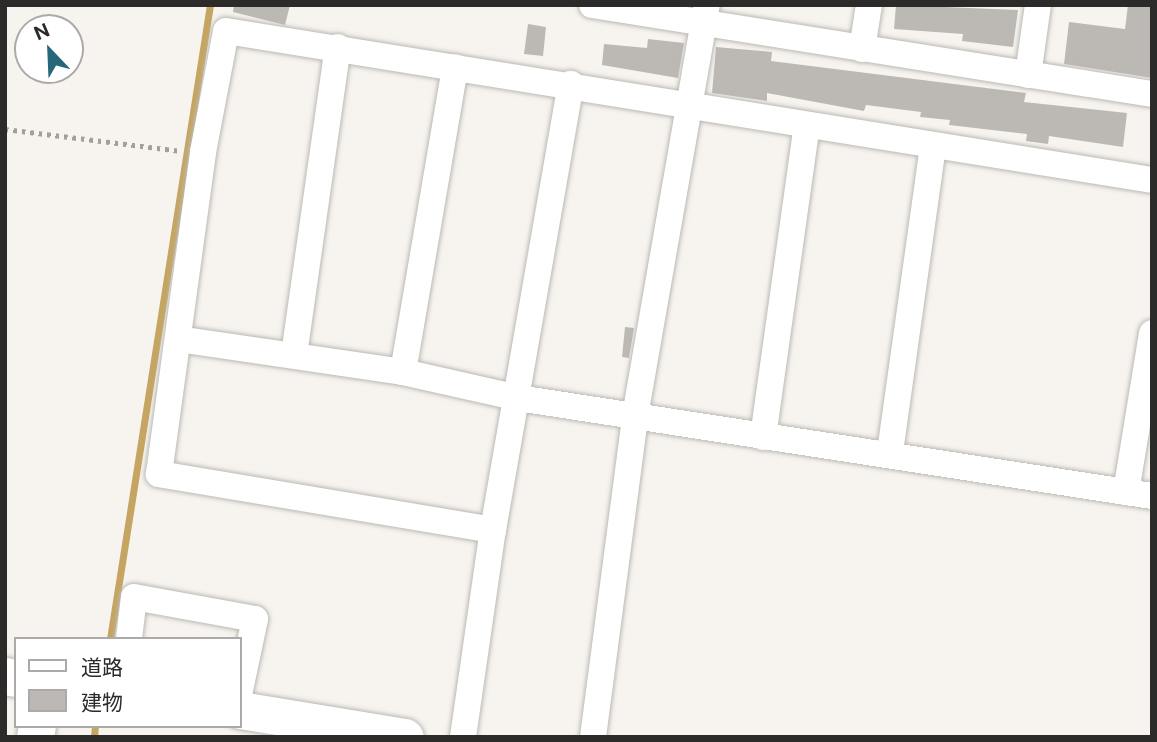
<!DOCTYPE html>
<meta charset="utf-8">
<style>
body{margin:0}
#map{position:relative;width:1157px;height:742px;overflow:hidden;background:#f7f4ef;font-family:"Public Sans","Noto Sans JP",sans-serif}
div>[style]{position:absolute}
.stream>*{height:7px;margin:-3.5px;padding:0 3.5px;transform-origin:3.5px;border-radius:3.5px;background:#c5a561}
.building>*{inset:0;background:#bcb9b4}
.path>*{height:4.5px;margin-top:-2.25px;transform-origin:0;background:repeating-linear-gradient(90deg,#a2a09c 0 3.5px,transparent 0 8.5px)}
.roads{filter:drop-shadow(0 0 2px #bbb9b4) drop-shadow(0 0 2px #bbb9b4)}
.street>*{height:26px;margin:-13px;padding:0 13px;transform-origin:13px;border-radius:13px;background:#fff}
.secondary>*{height:37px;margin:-18.5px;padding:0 18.5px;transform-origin:18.5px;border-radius:18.5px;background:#fff}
span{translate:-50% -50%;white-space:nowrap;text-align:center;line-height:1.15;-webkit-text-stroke:6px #fff;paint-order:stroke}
.frame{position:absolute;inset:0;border:7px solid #2c2b29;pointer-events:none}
.legend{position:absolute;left:14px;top:637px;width:228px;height:91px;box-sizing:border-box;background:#fff;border:2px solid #abaaa9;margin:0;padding:9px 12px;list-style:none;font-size:21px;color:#2c2b29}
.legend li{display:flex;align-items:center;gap:14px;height:35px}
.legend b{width:35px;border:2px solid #abaaa9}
.north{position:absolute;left:14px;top:14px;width:70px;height:70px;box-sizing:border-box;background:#fff;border:2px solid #abaaa9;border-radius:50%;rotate:337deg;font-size:19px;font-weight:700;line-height:28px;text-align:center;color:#2c2b29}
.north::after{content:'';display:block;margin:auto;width:24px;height:32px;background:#24687a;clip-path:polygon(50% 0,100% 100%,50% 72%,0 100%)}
</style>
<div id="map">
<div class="stream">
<div style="left:110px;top:639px;width:642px;rotate:-81.04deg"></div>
<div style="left:94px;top:737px;width:11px;rotate:-85deg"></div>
</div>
<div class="building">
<div style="clip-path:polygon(234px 5px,290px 5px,285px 25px,233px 12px)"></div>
<div style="clip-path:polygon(896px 5px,1018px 10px,1013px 47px,962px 41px,963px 34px,894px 29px)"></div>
<div style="clip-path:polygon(1128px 5px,1152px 5px,1152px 78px,1064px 64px,1069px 22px,1125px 29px)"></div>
<div style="clip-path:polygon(528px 24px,546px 27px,543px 56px,524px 54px)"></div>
<div style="clip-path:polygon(648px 39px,684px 43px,678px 78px,602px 65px,604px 44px,647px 48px)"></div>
<div style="clip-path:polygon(716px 47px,772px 52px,771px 61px,1026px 93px,1024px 102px,1127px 113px,1123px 147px,1049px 136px,1048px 144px,1026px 141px,1027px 134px,949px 125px,950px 120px,920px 117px,921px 112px,866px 105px,864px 111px,767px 93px,767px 101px,712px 93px)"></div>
<div style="clip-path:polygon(625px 327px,634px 328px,629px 358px,622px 357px)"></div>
</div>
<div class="path">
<div style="left:5px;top:129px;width:178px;rotate:7.1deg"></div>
</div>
<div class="roads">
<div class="street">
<div style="left:592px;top:5px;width:567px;rotate:9.03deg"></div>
<div style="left:862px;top:49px;width:45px;rotate:-81deg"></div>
<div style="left:1028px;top:75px;width:71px;rotate:-81.9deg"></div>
<div style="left:178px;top:339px;width:227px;rotate:8.3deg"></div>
<div style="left:403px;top:372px;width:118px;rotate:12.7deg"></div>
<div style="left:518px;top:398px;width:642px;rotate:8.79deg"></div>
<div style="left:294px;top:355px;width:311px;rotate:-81.9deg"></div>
<div style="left:403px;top:372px;width:309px;rotate:-80.3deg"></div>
<div style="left:763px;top:437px;width:315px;rotate:-82deg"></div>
<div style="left:890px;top:452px;width:310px;rotate:-82deg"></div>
<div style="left:1126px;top:492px;width:161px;rotate:-80.7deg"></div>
<div style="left:493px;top:530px;width:339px;rotate:-170.5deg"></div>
<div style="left:159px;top:474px;width:325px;rotate:-82.2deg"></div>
<div style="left:203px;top:152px;width:123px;rotate:-79.2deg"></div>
<div style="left:226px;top:31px;width:938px;rotate:9.14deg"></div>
<div style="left:129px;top:639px;width:42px;rotate:-83.2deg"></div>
<div style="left:134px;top:597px;width:123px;rotate:10.3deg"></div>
<div style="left:255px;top:619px;width:73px;rotate:101.9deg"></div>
<div style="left:463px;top:737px;width:209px;rotate:-81.8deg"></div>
<div style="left:493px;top:530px;width:453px;rotate:-80.1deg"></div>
<div style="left:593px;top:737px;width:324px;rotate:-82.5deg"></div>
<div style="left:635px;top:416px;width:417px;rotate:-80.1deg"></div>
</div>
<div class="secondary">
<div style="left:5px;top:676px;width:11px;rotate:10deg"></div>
<div style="left:240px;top:710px;width:167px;rotate:9.3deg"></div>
<div style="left:35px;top:737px;width:11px;rotate:-80deg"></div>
</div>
</div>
<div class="frame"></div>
<ul class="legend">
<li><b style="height:9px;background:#fff"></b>道路</li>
<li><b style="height:19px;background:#bcb9b4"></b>建物</li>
</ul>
<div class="north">N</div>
</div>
